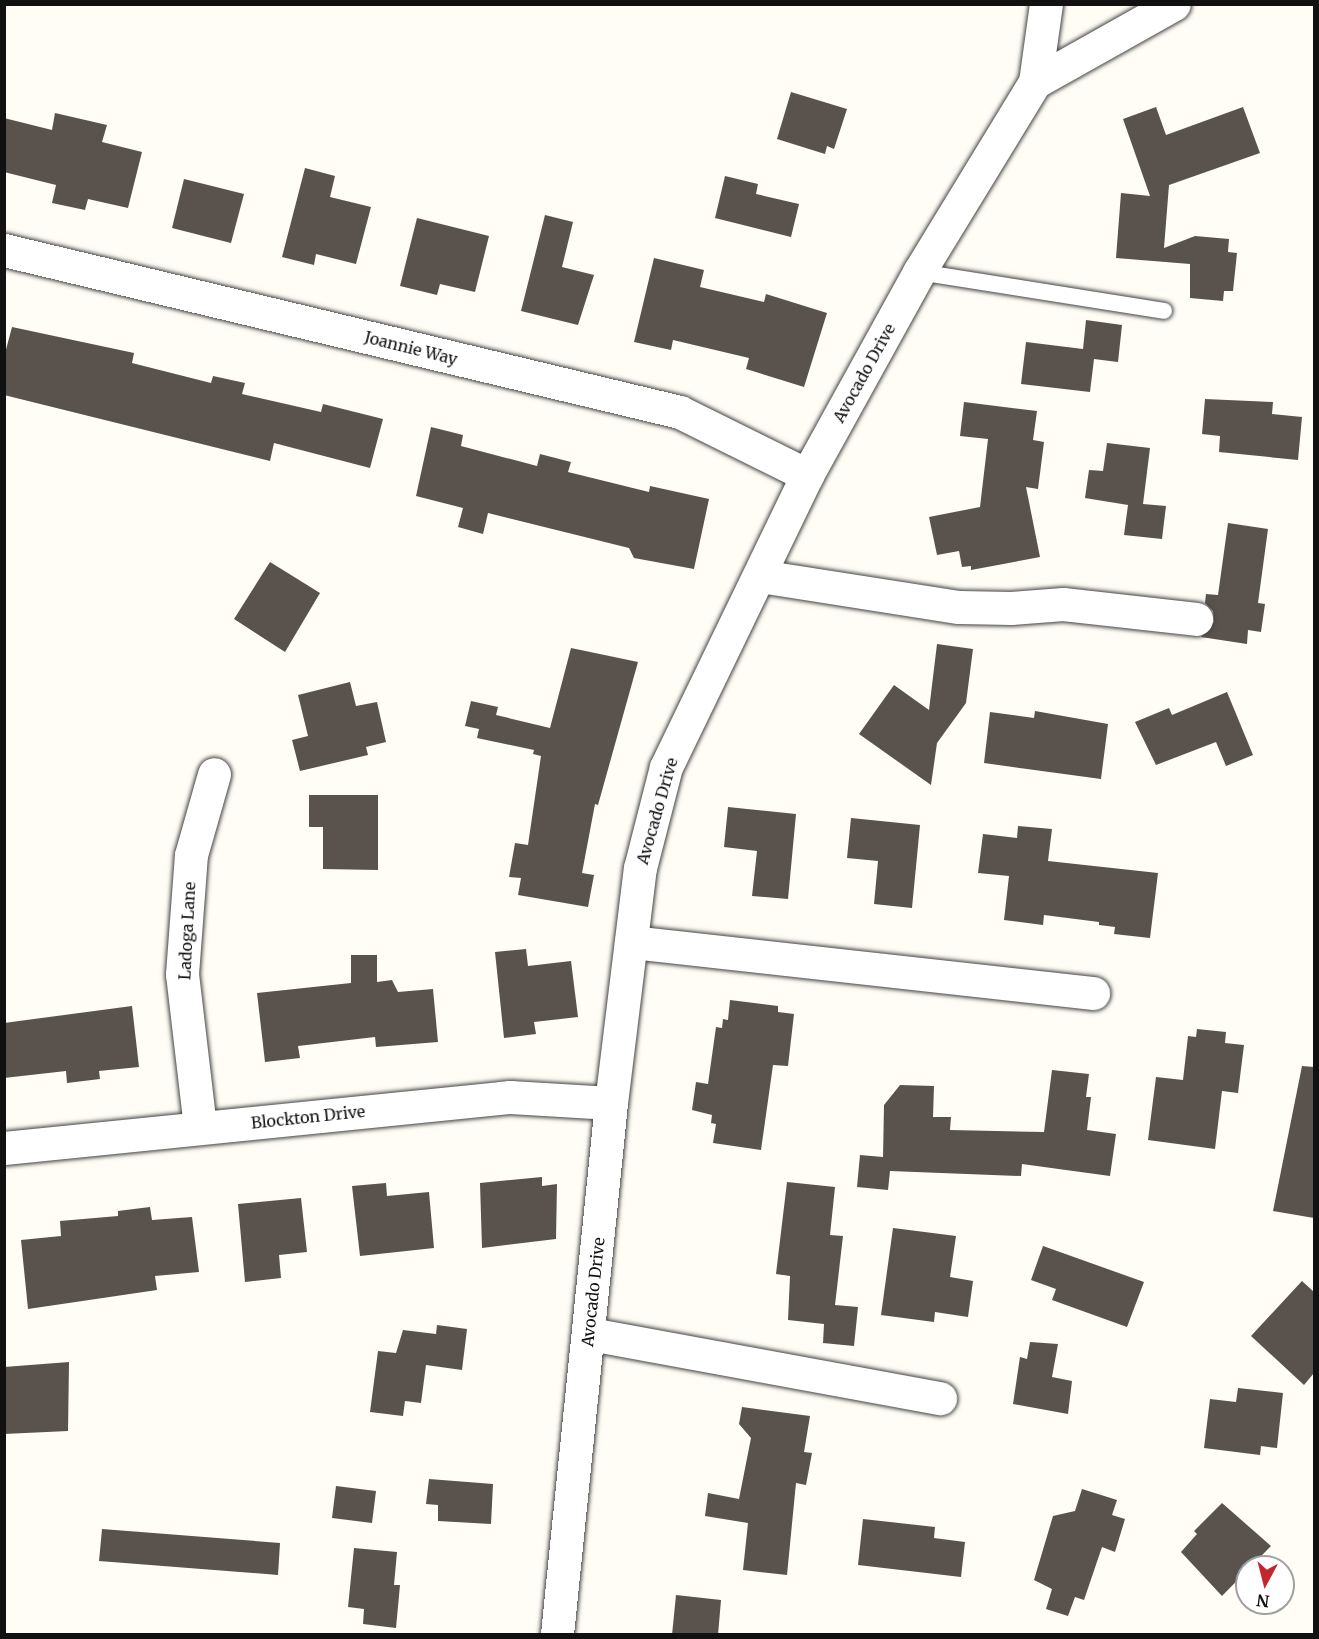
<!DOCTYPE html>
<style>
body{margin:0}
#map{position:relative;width:1319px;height:1639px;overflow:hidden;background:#fffdf5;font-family:Merriweather,serif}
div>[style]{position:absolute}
.building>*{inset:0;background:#5a524d}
.roads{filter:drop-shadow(0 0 2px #444) drop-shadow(0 0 2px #444)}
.service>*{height:16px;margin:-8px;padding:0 8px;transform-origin:8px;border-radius:8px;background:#fff}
.minor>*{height:33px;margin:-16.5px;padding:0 16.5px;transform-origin:16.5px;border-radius:16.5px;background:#fff}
span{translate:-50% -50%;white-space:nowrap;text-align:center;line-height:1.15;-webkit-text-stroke:6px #fff;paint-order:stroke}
.street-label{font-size:16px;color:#111}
.frame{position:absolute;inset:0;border:6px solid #111;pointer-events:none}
.north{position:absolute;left:1235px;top:1555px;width:60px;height:60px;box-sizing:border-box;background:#fff;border:2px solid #a0a0a0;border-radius:50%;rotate:187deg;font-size:16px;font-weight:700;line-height:24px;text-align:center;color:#111}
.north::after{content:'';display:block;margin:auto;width:21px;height:27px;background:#c4262e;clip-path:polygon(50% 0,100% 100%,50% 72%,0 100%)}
</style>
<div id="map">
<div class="building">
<div style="clip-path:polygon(791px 92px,847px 109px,834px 149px,827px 146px,825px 154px,777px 139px)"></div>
<div style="clip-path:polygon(1156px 107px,1166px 135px,1243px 107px,1260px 153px,1169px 185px,1164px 248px,1195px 236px,1229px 239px,1228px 252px,1237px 253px,1233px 291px,1224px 291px,1223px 301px,1190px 298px,1190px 264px,1116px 258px,1121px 193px,1150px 196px,1123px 119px)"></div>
<div style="clip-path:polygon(55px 113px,107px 125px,102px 142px,142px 152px,128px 208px,88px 199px,85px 210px,52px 203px,56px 185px,4px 172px,4px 118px,52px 130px)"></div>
<div style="clip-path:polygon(305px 168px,335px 176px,330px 197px,371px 207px,356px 264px,316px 254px,314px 265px,282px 257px)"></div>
<div style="clip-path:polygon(725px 176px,758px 184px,756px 194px,799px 204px,791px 237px,715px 218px)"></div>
<div style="clip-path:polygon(184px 179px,244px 194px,231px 243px,172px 228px)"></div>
<div style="clip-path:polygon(545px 215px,573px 222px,562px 267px,594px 275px,578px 325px,521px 311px)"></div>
<div style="clip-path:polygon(417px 218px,489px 236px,475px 292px,440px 284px,437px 295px,400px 286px)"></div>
<div style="clip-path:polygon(654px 258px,704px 270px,700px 287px,764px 302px,766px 294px,827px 313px,804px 387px,746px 369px,749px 358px,673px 340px,671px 350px,634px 342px)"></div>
<div style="clip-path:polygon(1086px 320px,1122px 325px,1118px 362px,1094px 359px,1090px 392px,1021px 384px,1026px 342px,1083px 349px)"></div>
<div style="clip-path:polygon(12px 327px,134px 353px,132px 363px,211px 383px,213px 376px,245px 383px,242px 394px,321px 412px,323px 404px,383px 419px,370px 468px,274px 443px,270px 461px,4px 395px,4px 357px)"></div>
<div style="clip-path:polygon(1205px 399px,1273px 402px,1272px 414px,1302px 417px,1298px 460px,1219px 452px,1220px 436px,1202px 434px)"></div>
<div style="clip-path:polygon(964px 402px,1037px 411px,1033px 440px,1044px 442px,1038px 489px,1026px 487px,1040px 557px,971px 570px,971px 566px,962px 567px,959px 551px,937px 555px,929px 517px,980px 507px,988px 439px,960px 436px)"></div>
<div style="clip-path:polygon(431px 427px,463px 435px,461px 446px,537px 466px,540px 454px,571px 462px,568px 472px,649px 492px,650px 486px,709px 499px,694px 569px,634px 558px,629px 548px,488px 513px,483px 534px,458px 527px,463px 508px,416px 496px)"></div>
<div style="clip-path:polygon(1107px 443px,1150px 448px,1143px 504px,1166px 506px,1162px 539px,1124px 535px,1128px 505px,1085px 498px,1089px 470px,1103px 471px)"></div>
<div style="clip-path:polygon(1228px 523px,1268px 529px,1258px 603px,1265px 604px,1261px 632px,1248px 630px,1247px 644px,1201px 637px,1214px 622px,1213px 611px,1205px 603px,1206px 594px,1218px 595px)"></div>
<div style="clip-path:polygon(270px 562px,320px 593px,285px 652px,234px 619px)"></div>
<div style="clip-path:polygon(937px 644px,973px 649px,966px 703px,937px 743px,931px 785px,859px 734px,894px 685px,929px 710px)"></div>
<div style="clip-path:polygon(571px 648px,638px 662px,598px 805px,595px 804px,582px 873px,594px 875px,588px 907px,518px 895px,521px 878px,509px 877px,515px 843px,528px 845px,541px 756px,533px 754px,534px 750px,477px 738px,479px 729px,465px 726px,471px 701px,498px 707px,496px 715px,550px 728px)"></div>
<div style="clip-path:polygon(350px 682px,356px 706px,377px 702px,386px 742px,366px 747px,368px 755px,300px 771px,292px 740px,308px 736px,298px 695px)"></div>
<div style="clip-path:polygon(1227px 692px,1253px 755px,1226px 766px,1216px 742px,1156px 765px,1135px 722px,1169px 708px,1172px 715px)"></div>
<div style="clip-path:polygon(1035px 711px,1108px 724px,1101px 779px,984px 763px,990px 712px,1034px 718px)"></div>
<div style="clip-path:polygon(309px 795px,378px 795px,378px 870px,323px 869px,323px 827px,309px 827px)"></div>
<div style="clip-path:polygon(728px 807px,796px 814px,788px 899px,752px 896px,757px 851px,724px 847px)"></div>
<div style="clip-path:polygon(851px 818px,920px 825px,912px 908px,874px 904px,878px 861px,847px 858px)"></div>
<div style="clip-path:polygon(1018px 826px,1052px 829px,1048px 861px,1158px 873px,1150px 938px,1114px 934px,1115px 927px,1099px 925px,1099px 922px,1044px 915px,1043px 925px,1004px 920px,1009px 876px,978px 873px,983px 834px,1017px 838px)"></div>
<div style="clip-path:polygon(526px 949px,528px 966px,571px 961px,578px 1017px,534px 1022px,536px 1034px,504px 1038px,495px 952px)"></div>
<div style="clip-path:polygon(351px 955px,377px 955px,377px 982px,392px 980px,398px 992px,433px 989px,438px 1042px,376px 1047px,375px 1037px,298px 1046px,300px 1058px,265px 1062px,257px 993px,351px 983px)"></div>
<div style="clip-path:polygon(730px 1000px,778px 1006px,778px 1012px,794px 1014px,788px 1066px,773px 1065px,761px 1150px,713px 1143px,716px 1124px,711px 1123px,712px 1115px,692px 1110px,696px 1082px,708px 1084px,716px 1027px,722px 1028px,723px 1019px,728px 1020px)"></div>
<div style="clip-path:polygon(132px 1006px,139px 1067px,99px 1071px,100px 1079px,67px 1083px,66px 1071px,4px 1078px,4px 1023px)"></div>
<div style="clip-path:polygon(1197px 1029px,1226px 1032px,1225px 1043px,1244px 1045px,1238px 1093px,1222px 1091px,1215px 1149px,1148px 1140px,1156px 1077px,1183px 1080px,1188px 1036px,1196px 1037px)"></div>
<div style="clip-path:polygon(1302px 1066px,1314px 1067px,1314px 1218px,1273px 1211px)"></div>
<div style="clip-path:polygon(1052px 1070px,1089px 1074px,1086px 1097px,1091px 1097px,1087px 1130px,1116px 1134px,1110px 1176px,1022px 1164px,1021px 1176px,890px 1171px,888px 1190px,857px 1187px,860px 1155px,883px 1157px,884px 1105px,900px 1085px,934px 1086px,933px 1117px,951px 1117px,950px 1130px,1044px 1132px)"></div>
<div style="clip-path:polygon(542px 1177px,542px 1186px,557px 1184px,556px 1239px,482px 1248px,480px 1183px)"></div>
<div style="clip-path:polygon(787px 1182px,835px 1187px,830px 1235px,843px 1236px,835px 1305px,858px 1307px,854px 1346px,823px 1343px,824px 1324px,788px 1320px,790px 1276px,776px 1274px)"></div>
<div style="clip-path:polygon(386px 1183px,387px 1196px,429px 1192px,434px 1248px,360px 1256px,352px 1186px)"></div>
<div style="clip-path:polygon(301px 1198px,307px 1252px,279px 1255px,281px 1278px,245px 1282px,238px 1204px)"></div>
<div style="clip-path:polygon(150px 1207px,152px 1220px,192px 1217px,199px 1272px,155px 1276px,157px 1290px,28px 1309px,21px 1240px,61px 1236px,60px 1221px,118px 1216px,118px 1211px)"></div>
<div style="clip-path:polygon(893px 1228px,956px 1236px,950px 1277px,973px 1281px,968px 1317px,935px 1312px,934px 1322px,881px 1315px)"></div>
<div style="clip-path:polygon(1043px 1246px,1144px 1282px,1127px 1327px,1052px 1300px,1056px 1289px,1031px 1280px)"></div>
<div style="clip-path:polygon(1302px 1281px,1314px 1292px,1314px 1373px,1304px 1385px,1251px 1336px)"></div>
<div style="clip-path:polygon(437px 1325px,467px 1329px,462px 1370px,426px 1365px,421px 1403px,405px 1401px,403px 1416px,370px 1412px,378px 1351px,396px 1353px,403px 1330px,436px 1334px)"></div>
<div style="clip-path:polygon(1030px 1342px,1058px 1344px,1052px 1377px,1072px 1381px,1068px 1414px,1013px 1404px,1020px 1357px,1027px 1359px)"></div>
<div style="clip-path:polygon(69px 1362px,68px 1431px,4px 1434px,4px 1367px)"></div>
<div style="clip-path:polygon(1238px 1388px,1283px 1393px,1277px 1448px,1261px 1446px,1260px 1455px,1204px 1448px,1210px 1399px,1236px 1402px)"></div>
<div style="clip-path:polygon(742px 1407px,810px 1416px,804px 1452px,812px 1453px,806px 1485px,796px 1483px,787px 1575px,743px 1570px,748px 1523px,705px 1516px,708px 1493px,739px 1499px,751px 1438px,739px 1424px)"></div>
<div style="clip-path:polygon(429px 1479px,493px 1484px,491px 1524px,438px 1521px,438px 1505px,426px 1504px)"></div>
<div style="clip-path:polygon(336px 1486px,376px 1491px,372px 1523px,332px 1518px)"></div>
<div style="clip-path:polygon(1082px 1489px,1117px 1500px,1112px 1515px,1125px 1519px,1115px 1552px,1102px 1547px,1084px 1600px,1075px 1597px,1068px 1616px,1046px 1609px,1052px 1589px,1034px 1580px,1053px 1516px,1075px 1511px)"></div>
<div style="clip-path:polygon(1222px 1503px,1271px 1546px,1222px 1596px,1181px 1552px,1197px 1534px,1194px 1531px)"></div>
<div style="clip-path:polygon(863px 1519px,935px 1527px,934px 1538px,965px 1542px,961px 1577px,858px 1565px)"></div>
<div style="clip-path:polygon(102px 1529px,280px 1543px,278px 1575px,99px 1561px)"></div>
<div style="clip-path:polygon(354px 1548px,397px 1552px,394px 1585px,400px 1585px,396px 1628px,363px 1624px,364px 1609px,348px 1607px)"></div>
<div style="clip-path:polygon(676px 1595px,721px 1600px,718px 1635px,672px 1635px)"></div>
</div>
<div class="roads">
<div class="service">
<div style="left:919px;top:272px;width:248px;rotate:9deg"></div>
</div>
<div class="minor">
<div style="left:1035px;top:82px;width:159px;rotate:-29.3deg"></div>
<div style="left:4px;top:250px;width:695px;rotate:13.48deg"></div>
<div style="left:680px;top:412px;width:142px;rotate:26.4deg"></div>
<div style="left:760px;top:576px;width:201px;rotate:8.9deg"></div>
<div style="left:959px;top:607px;width:52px;rotate:1.1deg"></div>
<div style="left:1011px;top:608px;width:52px;rotate:-4.4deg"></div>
<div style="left:1063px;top:604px;width:134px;rotate:6.4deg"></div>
<div style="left:631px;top:942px;width:465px;rotate:6.3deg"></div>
<div style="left:200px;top:1127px;width:154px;rotate:-96.7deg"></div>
<div style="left:182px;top:974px;width:119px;rotate:-85.7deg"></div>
<div style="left:191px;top:855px;width:84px;rotate:-74.1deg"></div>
<div style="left:4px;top:1148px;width:509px;rotate:-5.76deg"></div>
<div style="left:510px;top:1097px;width:101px;rotate:3.4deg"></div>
<div style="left:590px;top:1334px;width:356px;rotate:10.4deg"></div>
<div style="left:557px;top:1634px;width:534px;rotate:-84.19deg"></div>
<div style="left:611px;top:1103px;width:237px;rotate:-83deg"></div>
<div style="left:640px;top:868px;width:104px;rotate:-75.6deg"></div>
<div style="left:666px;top:767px;width:324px;rotate:-64.2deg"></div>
<div style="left:807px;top:475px;width:232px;rotate:-61.1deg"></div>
<div style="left:919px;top:272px;width:223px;rotate:-58.6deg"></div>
<div style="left:1035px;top:82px;width:79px;rotate:-82deg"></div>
</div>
</div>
<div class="street-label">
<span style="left:411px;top:348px;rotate:14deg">Joannie Way</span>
<span style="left:864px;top:373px;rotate:-61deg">Avocado Drive</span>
<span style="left:657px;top:811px;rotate:-74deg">Avocado Drive</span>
<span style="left:187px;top:931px;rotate:-87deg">Ladoga Lane</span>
<span style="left:308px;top:1117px;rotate:-6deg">Blockton Drive</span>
<span style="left:593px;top:1292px;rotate:-84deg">Avocado Drive</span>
</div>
<div class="frame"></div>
<div class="north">N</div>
</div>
